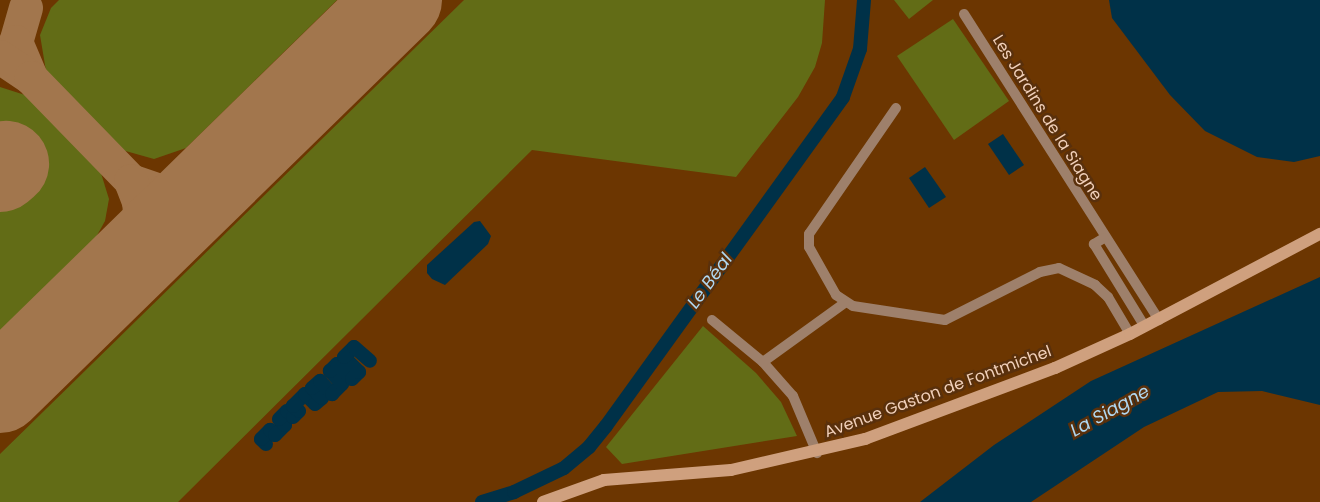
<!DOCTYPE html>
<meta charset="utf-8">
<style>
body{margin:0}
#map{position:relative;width:1320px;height:502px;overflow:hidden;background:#6c3601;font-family:Poppins,sans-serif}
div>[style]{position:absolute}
.green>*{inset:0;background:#626c16}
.water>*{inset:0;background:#003148}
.canal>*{height:14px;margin:-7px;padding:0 7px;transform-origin:7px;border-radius:7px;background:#003148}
.taxiway>*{height:34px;margin:-17px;padding:0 17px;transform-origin:17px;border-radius:17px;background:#a2764d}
.runway>*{height:86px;margin:-43px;padding:0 43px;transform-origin:43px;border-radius:43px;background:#a2764d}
.minor>*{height:10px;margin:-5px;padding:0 5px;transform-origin:5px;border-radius:5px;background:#9e806b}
.secondary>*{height:12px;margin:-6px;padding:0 6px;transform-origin:6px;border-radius:6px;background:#cfa07e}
span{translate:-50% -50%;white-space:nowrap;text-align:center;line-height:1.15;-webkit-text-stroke:5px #59300c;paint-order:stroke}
.street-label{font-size:16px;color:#f1d0ba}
.water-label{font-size:18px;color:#b0d8f1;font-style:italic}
</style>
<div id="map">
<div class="green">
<div style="clip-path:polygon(59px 0,337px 0,186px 148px,154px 159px,122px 150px,46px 71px,40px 35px,51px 8px)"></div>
<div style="clip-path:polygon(464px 0,825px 0,822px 43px,815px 67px,798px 97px,736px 177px,532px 150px,178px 502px,0 502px,0 454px)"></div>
<div style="clip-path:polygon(894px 0,933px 0,909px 19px)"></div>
<div style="clip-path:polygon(953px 19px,1009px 101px,954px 140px,897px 56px)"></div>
<div style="clip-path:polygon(0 87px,25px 95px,100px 170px,109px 199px,105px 221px,95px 239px,0 332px)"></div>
<div style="clip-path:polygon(703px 326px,756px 373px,781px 402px,797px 436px,622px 464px,606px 447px)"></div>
</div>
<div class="water">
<div style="clip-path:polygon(857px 0,868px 0,865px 46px,860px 49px,857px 45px)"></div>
<div style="clip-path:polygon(1109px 0,1320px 0,1320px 156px,1294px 162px,1257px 157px,1205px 131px,1170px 95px,1112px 18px)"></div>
<div style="clip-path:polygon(1003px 134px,1024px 165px,1009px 175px,988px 144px)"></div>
<div style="clip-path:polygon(925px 167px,946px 197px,929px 208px,909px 178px)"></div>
<div style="clip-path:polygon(480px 221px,491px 236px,488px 244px,445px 285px,432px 279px,427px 273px,427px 265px,474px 222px)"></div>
<div style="clip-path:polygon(1320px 277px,1320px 405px,1262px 391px,1218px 392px,1144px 427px,1031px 502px,920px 502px,994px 445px,1091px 381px)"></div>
</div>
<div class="canal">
<div style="left:266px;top:444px;width:7px;rotate:-135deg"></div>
<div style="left:261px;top:439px;width:13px;rotate:-45deg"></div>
<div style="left:270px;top:430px;width:7px;rotate:45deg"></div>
<div style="left:275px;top:435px;width:14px;rotate:-45deg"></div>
<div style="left:285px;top:425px;width:8px;rotate:-135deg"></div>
<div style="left:279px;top:419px;width:11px;rotate:-45deg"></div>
<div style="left:287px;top:411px;width:8px;rotate:45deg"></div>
<div style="left:293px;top:417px;width:8px;rotate:-45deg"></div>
<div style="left:299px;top:411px;width:8px;rotate:-140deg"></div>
<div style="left:293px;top:406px;width:17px;rotate:-45deg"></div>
<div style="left:305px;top:394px;width:14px;rotate:45deg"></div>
<div style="left:315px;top:404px;width:9px;rotate:-41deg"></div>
<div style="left:322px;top:398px;width:14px;rotate:-135deg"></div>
<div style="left:312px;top:388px;width:11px;rotate:-41deg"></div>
<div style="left:320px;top:381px;width:18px;rotate:47deg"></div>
<div style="left:332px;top:394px;width:14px;rotate:-45deg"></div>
<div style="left:342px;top:384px;width:18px;rotate:-133deg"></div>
<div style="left:330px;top:371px;width:10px;rotate:-45deg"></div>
<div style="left:337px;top:364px;width:21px;rotate:45deg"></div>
<div style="left:352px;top:379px;width:10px;rotate:-45deg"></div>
<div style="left:359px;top:372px;width:21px;rotate:-135deg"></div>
<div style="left:344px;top:357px;width:14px;rotate:-45deg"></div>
<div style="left:354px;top:347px;width:21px;rotate:41deg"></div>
<div style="left:482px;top:502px;width:34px;rotate:-17deg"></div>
<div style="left:514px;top:492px;width:55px;rotate:-25.6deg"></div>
<div style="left:564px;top:468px;width:33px;rotate:-40deg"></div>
<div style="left:589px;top:447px;width:27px;rotate:-51deg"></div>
<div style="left:606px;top:426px;width:405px;rotate:-54.2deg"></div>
<div style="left:843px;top:97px;width:51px;rotate:-70.5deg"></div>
<div style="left:860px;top:49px;width:49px;rotate:-85.3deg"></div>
</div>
<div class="taxiway">
<div style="left:26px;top:8px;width:35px;rotate:106deg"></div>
<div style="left:16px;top:42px;width:39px;rotate:67deg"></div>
<div style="left:0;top:57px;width:37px;rotate:34deg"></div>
<div style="left:31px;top:78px;width:144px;rotate:45.8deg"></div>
<div style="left:131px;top:181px;width:34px;rotate:19deg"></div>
<div style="left:163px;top:192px;width:16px;rotate:4deg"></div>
<div style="left:179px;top:193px;width:55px;rotate:-27deg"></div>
<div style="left:124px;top:269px;width:31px;rotate:-63deg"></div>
<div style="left:138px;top:241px;width:17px;rotate:-80deg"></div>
<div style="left:141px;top:224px;width:22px;rotate:-95deg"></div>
<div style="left:139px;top:202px;width:22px;rotate:-111deg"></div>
</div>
<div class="runway">
<div style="left:0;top:169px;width:8px;rotate:-40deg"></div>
<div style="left:0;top:390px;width:558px;rotate:-44.35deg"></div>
</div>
<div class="minor">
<div style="left:964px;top:14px;width:363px;rotate:57.5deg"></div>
<div style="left:896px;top:108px;width:153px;rotate:124.6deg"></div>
<div style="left:809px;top:234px;width:13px;rotate:90deg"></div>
<div style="left:809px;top:247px;width:55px;rotate:60.6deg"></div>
<div style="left:836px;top:295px;width:20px;rotate:33deg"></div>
<div style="left:853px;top:306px;width:93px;rotate:8.7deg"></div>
<div style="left:945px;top:320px;width:106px;rotate:-26.8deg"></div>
<div style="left:1040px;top:272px;width:19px;rotate:-12deg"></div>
<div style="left:1059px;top:268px;width:40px;rotate:25deg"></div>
<div style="left:1095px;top:285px;width:18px;rotate:43deg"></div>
<div style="left:1108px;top:297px;width:43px;rotate:59.3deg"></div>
<div style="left:1104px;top:238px;width:12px;rotate:149deg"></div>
<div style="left:1094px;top:244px;width:97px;rotate:58.4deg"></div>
<div style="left:712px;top:320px;width:66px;rotate:39.5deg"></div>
<div style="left:763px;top:362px;width:45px;rotate:48.6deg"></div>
<div style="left:793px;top:396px;width:62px;rotate:67.2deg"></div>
<div style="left:763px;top:362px;width:102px;rotate:-35.9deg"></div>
</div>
<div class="secondary">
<div style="left:543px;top:502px;width:65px;rotate:-19.8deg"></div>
<div style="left:604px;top:480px;width:127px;rotate:-4.5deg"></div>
<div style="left:731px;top:470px;width:138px;rotate:-13deg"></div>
<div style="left:865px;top:439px;width:203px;rotate:-20.5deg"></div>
<div style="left:1055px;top:368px;width:82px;rotate:-24.4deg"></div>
<div style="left:1130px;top:334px;width:215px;rotate:-27.8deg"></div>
</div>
<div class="street-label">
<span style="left:1047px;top:118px;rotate:58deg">Les Jardins de la Siagne</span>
<span style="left:938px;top:392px;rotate:-20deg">Avenue Gaston de Fontmichel</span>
</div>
<div class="water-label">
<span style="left:710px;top:281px;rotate:-54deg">Le Béal</span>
<span style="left:1110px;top:411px;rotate:-29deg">La Siagne</span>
</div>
</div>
